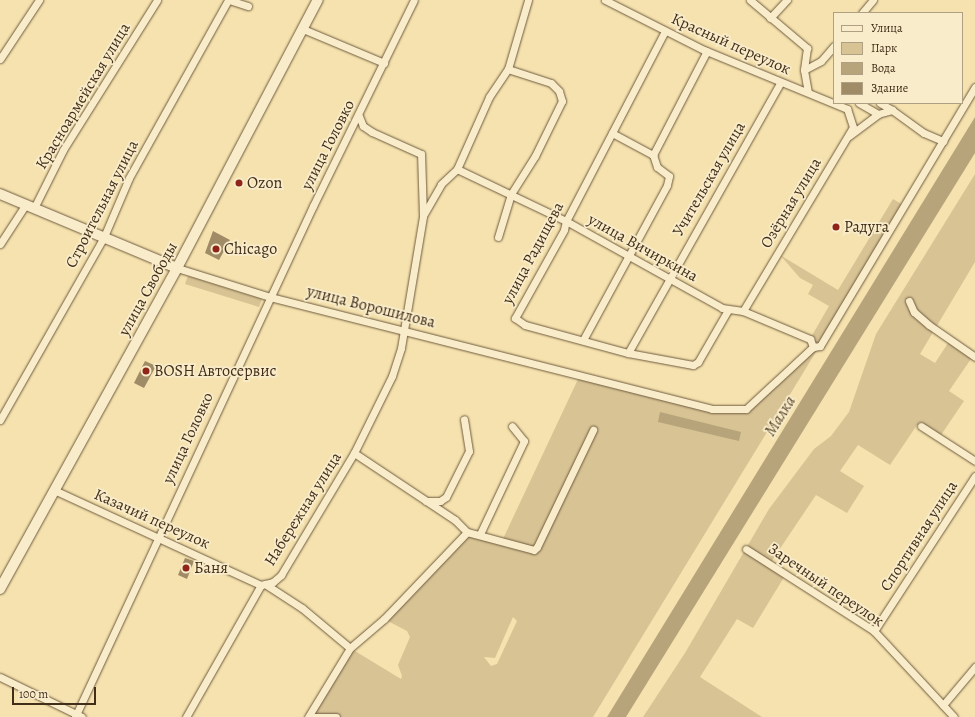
<!DOCTYPE html>
<meta charset="utf-8">
<style>
body{margin:0}
#map{position:relative;width:975px;height:717px;overflow:hidden;background:#f5e2ae;font-family:Alegreya,serif}
div>[style]{position:absolute}
.green>*{inset:0;background:#d7c394}
.water>*{inset:0;background:#b8a47b}
.building>*{inset:0;background:#9f8b66}
.roads{filter:drop-shadow(0 0 1px #6f5a3e) drop-shadow(0 0 1px #6f5a3e)}
.minor>*{height:7px;margin:-3.5px;padding:0 3.5px;transform-origin:3.5px;border-radius:3.5px;background:#f8ecca}
.secondary>*{height:10px;margin:-5px;padding:0 5px;transform-origin:5px;border-radius:5px;background:#f8ecca}
.dots>*{width:11px;height:11px;translate:-50% -50%;box-sizing:border-box;border:2px solid #f8ecca;border-radius:50%}
span{translate:-50% -50%;white-space:nowrap;text-align:center;line-height:1.15;-webkit-text-stroke:3.5px #f8ecca;paint-order:stroke}
.street-label{font-size:16px;color:#422d18}
.poi-label{font-size:16px;color:#422d18}
.left{translate:0 -50%;text-align:left}
.water-label{font-size:17px;color:#604b31;font-style:italic}
.legend{position:absolute;left:833px;top:12px;width:130px;height:92px;box-sizing:border-box;background:#f8ecca;border:1px solid #afa083;margin:0;padding:5px 7px;list-style:none;font-size:12px;color:#422d18}
.legend li{display:flex;align-items:center;gap:8px;height:20px}
.legend b{width:20px;border:1px solid #afa083}
.scale{position:absolute;left:12px;top:687px;width:84px;height:18px;box-sizing:border-box;border:2px solid #422d18;border-top:0;padding-left:5px;font-size:12px;line-height:14px;white-space:nowrap;color:#422d18;-webkit-text-stroke:3px #f8ecca;paint-order:stroke}
</style>
<div id="map">
<div class="green">
<div style="clip-path:polygon(975px 174px,975px 262px,920px 354px,935px 363px,950px 340px,973px 356px,949px 391px,964px 401px,939px 438px,917px 425px,890px 465px,858px 445px,840px 471px,864px 486px,847px 513px,816px 495px,773px 559px,771px 564px,786px 574px,753px 628px,737px 619px,700px 677px,762px 717px,643px 717px,685px 653px,769px 509px,814px 449px,831px 436px,849px 412px,876px 334px)"></div>
<div style="clip-path:polygon(evenodd,893px 199px,905px 206px,593px 717px,314px 717px,315px 703px,350px 648px,401px 679px,402px 676px,398px 665px,410px 637px,407px 631px,384px 619px,467px 532px,502px 541px,580px 375px,687px 405px,746px 409px,813px 348px,810px 339px,829px 306px,808px 294px,813px 285px,800px 278px,780px 255px,838px 290px,893px 199px,513px 617px,517px 621px,497px 664px,491px 666px,484px 657px,495px 658px,513px 617px)"></div>
<div style="clip-path:polygon(188px 276px,262px 299px,259px 307px,185px 284px)"></div>
</div>
<div class="water">
<div style="clip-path:polygon(975px 117px,975px 153px,626px 717px,607px 717px)"></div>
<div style="clip-path:polygon(660px 412px,741px 432px,739px 441px,658px 422px)"></div>
</div>
<div class="building">
<div style="clip-path:polygon(213px 231px,230px 240px,219px 260px,205px 253px)"></div>
<div style="clip-path:polygon(145px 361px,156px 366px,144px 388px,134px 383px)"></div>
<div style="clip-path:polygon(185px 558px,194px 561px,187px 579px,178px 575px)"></div>
</div>
<div class="roads">
<div class="minor">
<div style="left:229px;top:0;width:20px;rotate:18deg"></div>
<div style="left:605px;top:0;width:111px;rotate:26.8deg"></div>
<div style="left:704px;top:50px;width:155px;rotate:22.4deg"></div>
<div style="left:750px;top:0;width:75px;rotate:40.1deg"></div>
<div style="left:807px;top:48px;width:22px;rotate:98deg"></div>
<div style="left:804px;top:70px;width:22px;rotate:80deg"></div>
<div style="left:862px;top:13px;width:17px;rotate:-50deg"></div>
<div style="left:770px;top:18px;width:25px;rotate:-47deg"></div>
<div style="left:303px;top:29px;width:88px;rotate:22.8deg"></div>
<div style="left:665px;top:31px;width:214px;rotate:117.5deg"></div>
<div style="left:566px;top:221px;width:9px;rotate:103deg"></div>
<div style="left:564px;top:230px;width:101px;rotate:119.1deg"></div>
<div style="left:515px;top:318px;width:12px;rotate:35deg"></div>
<div style="left:525px;top:325px;width:107px;rotate:15.2deg"></div>
<div style="left:628px;top:353px;width:66px;rotate:10.5deg"></div>
<div style="left:693px;top:365px;width:6px;rotate:-31deg"></div>
<div style="left:698px;top:362px;width:60px;rotate:-60deg"></div>
<div style="left:0;top:59px;width:71px;rotate:-56.5deg"></div>
<div style="left:804px;top:70px;width:19px;rotate:-28deg"></div>
<div style="left:821px;top:61px;width:20px;rotate:-49deg"></div>
<div style="left:859px;top:103px;width:22px;rotate:30deg"></div>
<div style="left:880px;top:103px;width:14px;rotate:30deg"></div>
<div style="left:612px;top:133px;width:47px;rotate:28.2deg"></div>
<div style="left:849px;top:136px;width:36px;rotate:-37deg"></div>
<div style="left:878px;top:114px;width:15px;rotate:-16deg"></div>
<div style="left:892px;top:110px;width:39px;rotate:36deg"></div>
<div style="left:924px;top:133px;width:21px;rotate:23deg"></div>
<div style="left:457px;top:169px;width:121px;rotate:25.5deg"></div>
<div style="left:566px;top:221px;width:179px;rotate:29.1deg"></div>
<div style="left:722px;top:308px;width:21px;rotate:8deg"></div>
<div style="left:743px;top:311px;width:73px;rotate:22.7deg"></div>
<div style="left:810px;top:339px;width:9px;rotate:69deg"></div>
<div style="left:34px;top:208px;width:65px;rotate:-63.4deg"></div>
<div style="left:63px;top:150px;width:177px;rotate:-57.9deg"></div>
<div style="left:424px;top:214px;width:34px;rotate:-60deg"></div>
<div style="left:441px;top:184px;width:22px;rotate:-43deg"></div>
<div style="left:457px;top:169px;width:79px;rotate:-66deg"></div>
<div style="left:489px;top:97px;width:34px;rotate:-56deg"></div>
<div style="left:508px;top:69px;width:72px;rotate:-73.8deg"></div>
<div style="left:498px;top:237px;width:45px;rotate:-73.2deg"></div>
<div style="left:511px;top:194px;width:45px;rotate:-57.7deg"></div>
<div style="left:535px;top:156px;width:61px;rotate:-63.9deg"></div>
<div style="left:562px;top:101px;width:10px;rotate:-107deg"></div>
<div style="left:559px;top:91px;width:11px;rotate:-135deg"></div>
<div style="left:551px;top:83px;width:45px;rotate:-162deg"></div>
<div style="left:0;top:244px;width:48px;rotate:-57deg"></div>
<div style="left:177px;top:268px;width:97px;rotate:17.3deg"></div>
<div style="left:270px;top:297px;width:456px;rotate:14.2deg"></div>
<div style="left:712px;top:409px;width:34px"></div>
<div style="left:746px;top:409px;width:91px;rotate:-42.8deg"></div>
<div style="left:909px;top:301px;width:12px;rotate:66deg"></div>
<div style="left:914px;top:312px;width:20px;rotate:41deg"></div>
<div style="left:929px;top:325px;width:56px;rotate:34.8deg"></div>
<div style="left:743px;top:311px;width:214px;rotate:-59.1deg"></div>
<div style="left:853px;top:127px;width:19px;rotate:-108deg"></div>
<div style="left:583px;top:340px;width:176px;rotate:-61.5deg"></div>
<div style="left:667px;top:185px;width:9px;rotate:-77deg"></div>
<div style="left:669px;top:176px;width:15px;rotate:-143deg"></div>
<div style="left:657px;top:167px;width:13px;rotate:-108deg"></div>
<div style="left:653px;top:155px;width:117px;rotate:-62.6deg"></div>
<div style="left:813px;top:347px;width:7px;rotate:-8deg"></div>
<div style="left:820px;top:346px;width:302px;rotate:-59.1deg"></div>
<div style="left:628px;top:353px;width:310px;rotate:-60.6deg"></div>
<div style="left:0;top:420px;width:208px;rotate:-60.4deg"></div>
<div style="left:103px;top:239px;width:66px;rotate:-66.9deg"></div>
<div style="left:129px;top:178px;width:204px;rotate:-60.9deg"></div>
<div style="left:921px;top:426px;width:64px;rotate:32.9deg"></div>
<div style="left:54px;top:490px;width:228px;rotate:24.7deg"></div>
<div style="left:426px;top:501px;width:14px"></div>
<div style="left:440px;top:501px;width:7px;rotate:-34deg"></div>
<div style="left:446px;top:497px;width:51px;rotate:-63.4deg"></div>
<div style="left:469px;top:451px;width:32px;rotate:-99deg"></div>
<div style="left:467px;top:532px;width:69px;rotate:15deg"></div>
<div style="left:534px;top:550px;width:4px;rotate:-45deg"></div>
<div style="left:537px;top:547px;width:130px;rotate:-64.4deg"></div>
<div style="left:480px;top:534px;width:103px;rotate:-64.7deg"></div>
<div style="left:524px;top:441px;width:19px;rotate:-129deg"></div>
<div style="left:746px;top:549px;width:152px;rotate:32.6deg"></div>
<div style="left:874px;top:631px;width:117px;rotate:47.1deg"></div>
<div style="left:265px;top:584px;width:44px;rotate:33deg"></div>
<div style="left:302px;top:608px;width:62px;rotate:39.8deg"></div>
<div style="left:350px;top:648px;width:81px;rotate:121.3deg"></div>
<div style="left:874px;top:631px;width:185px;rotate:-56.9deg"></div>
<div style="left:350px;top:648px;width:45px;rotate:-40.5deg"></div>
<div style="left:384px;top:619px;width:120px;rotate:-46.3deg"></div>
<div style="left:467px;top:532px;width:17px;rotate:-135deg"></div>
<div style="left:455px;top:520px;width:121px;rotate:-146.4deg"></div>
<div style="left:0;top:677px;width:91px;rotate:26deg"></div>
<div style="left:943px;top:705px;width:50px;rotate:-49.9deg"></div>
<div style="left:75px;top:717px;width:564px;rotate:-65.03deg"></div>
<div style="left:313px;top:206px;width:229px;rotate:-63.9deg"></div>
<div style="left:186px;top:717px;width:152px;rotate:-60.4deg"></div>
<div style="left:261px;top:585px;width:12px;rotate:-14deg"></div>
<div style="left:273px;top:582px;width:11px;rotate:-41deg"></div>
<div style="left:281px;top:575px;width:142px;rotate:-59.1deg"></div>
<div style="left:354px;top:453px;width:86px;rotate:-63.7deg"></div>
<div style="left:392px;top:376px;width:29px;rotate:-72deg"></div>
<div style="left:401px;top:348px;width:134px;rotate:-80.5deg"></div>
<div style="left:423px;top:216px;width:62px;rotate:-91.8deg"></div>
<div style="left:421px;top:154px;width:54px;rotate:-155.8deg"></div>
<div style="left:372px;top:132px;width:11px;rotate:-146deg"></div>
<div style="left:363px;top:126px;width:11px;rotate:-112deg"></div>
<div style="left:314px;top:717px;width:22px"></div>
</div>
<div class="secondary">
<div style="left:0;top:194px;width:192px;rotate:22.7deg"></div>
<div style="left:0;top:589px;width:367px;rotate:-61.1deg"></div>
<div style="left:177px;top:268px;width:303px;rotate:-62.3deg"></div>
</div>
</div>
<div class="dots">
<div style="left:239px;top:183px;background:#8f2418"></div>
<div style="left:836px;top:227px;background:#8f2418"></div>
<div style="left:216px;top:249px;background:#8f2418"></div>
<div style="left:146px;top:371px;background:#8f2418"></div>
<div style="left:186px;top:568px;background:#8f2418"></div>
</div>
<div class="street-label">
<span style="left:731px;top:44px;rotate:24deg">Красный переулок</span>
<span style="left:83px;top:96px;rotate:-59deg">Красноармейская улица</span>
<span style="left:328px;top:145px;rotate:-63deg">улица Головко</span>
<span style="left:709px;top:179px;rotate:-60deg">Учительская улица</span>
<span style="left:791px;top:203px;rotate:-59deg">Озёрная улица</span>
<span style="left:102px;top:204px;rotate:-63deg">Строительная улица</span>
<span style="left:643px;top:248px;rotate:29deg">улица Вичиркина</span>
<span style="left:533px;top:253px;rotate:-62deg">улица Радищева</span>
<span style="left:148px;top:289px;rotate:-61deg">улица Свободы</span>
<span style="left:371px;top:307px;rotate:14deg">улица Ворошилова</span>
<span style="left:188px;top:438px;rotate:-65deg">улица Головко</span>
<span style="left:303px;top:509px;rotate:-58deg">Набережная улица</span>
<span style="left:152px;top:519px;rotate:24deg">Казачий переулок</span>
<span style="left:919px;top:536px;rotate:-57deg">Спортивная улица</span>
<span style="left:826px;top:585px;rotate:34deg">Заречный переулок</span>
</div>
<div class="poi-label">
<span class="left" style="left:247px;top:183px">Ozon</span>
<span class="left" style="left:844px;top:227px">Радуга</span>
<span class="left" style="left:224px;top:249px">Chicago</span>
<span class="left" style="left:154px;top:371px">BOSH Автосервис</span>
<span class="left" style="left:194px;top:568px">Баня</span>
</div>
<div class="water-label">
<span style="left:780px;top:416px;rotate:-58deg">Малка</span>
</div>
<ul class="legend">
<li><b style="height:5px;background:#f8ecca"></b>Улица</li>
<li><b style="height:11px;background:#d7c394"></b>Парк</li>
<li><b style="height:11px;background:#b8a47b"></b>Вода</li>
<li><b style="height:11px;background:#9f8b66"></b>Здание</li>
</ul>
<div class="scale">100 m</div>
</div>
